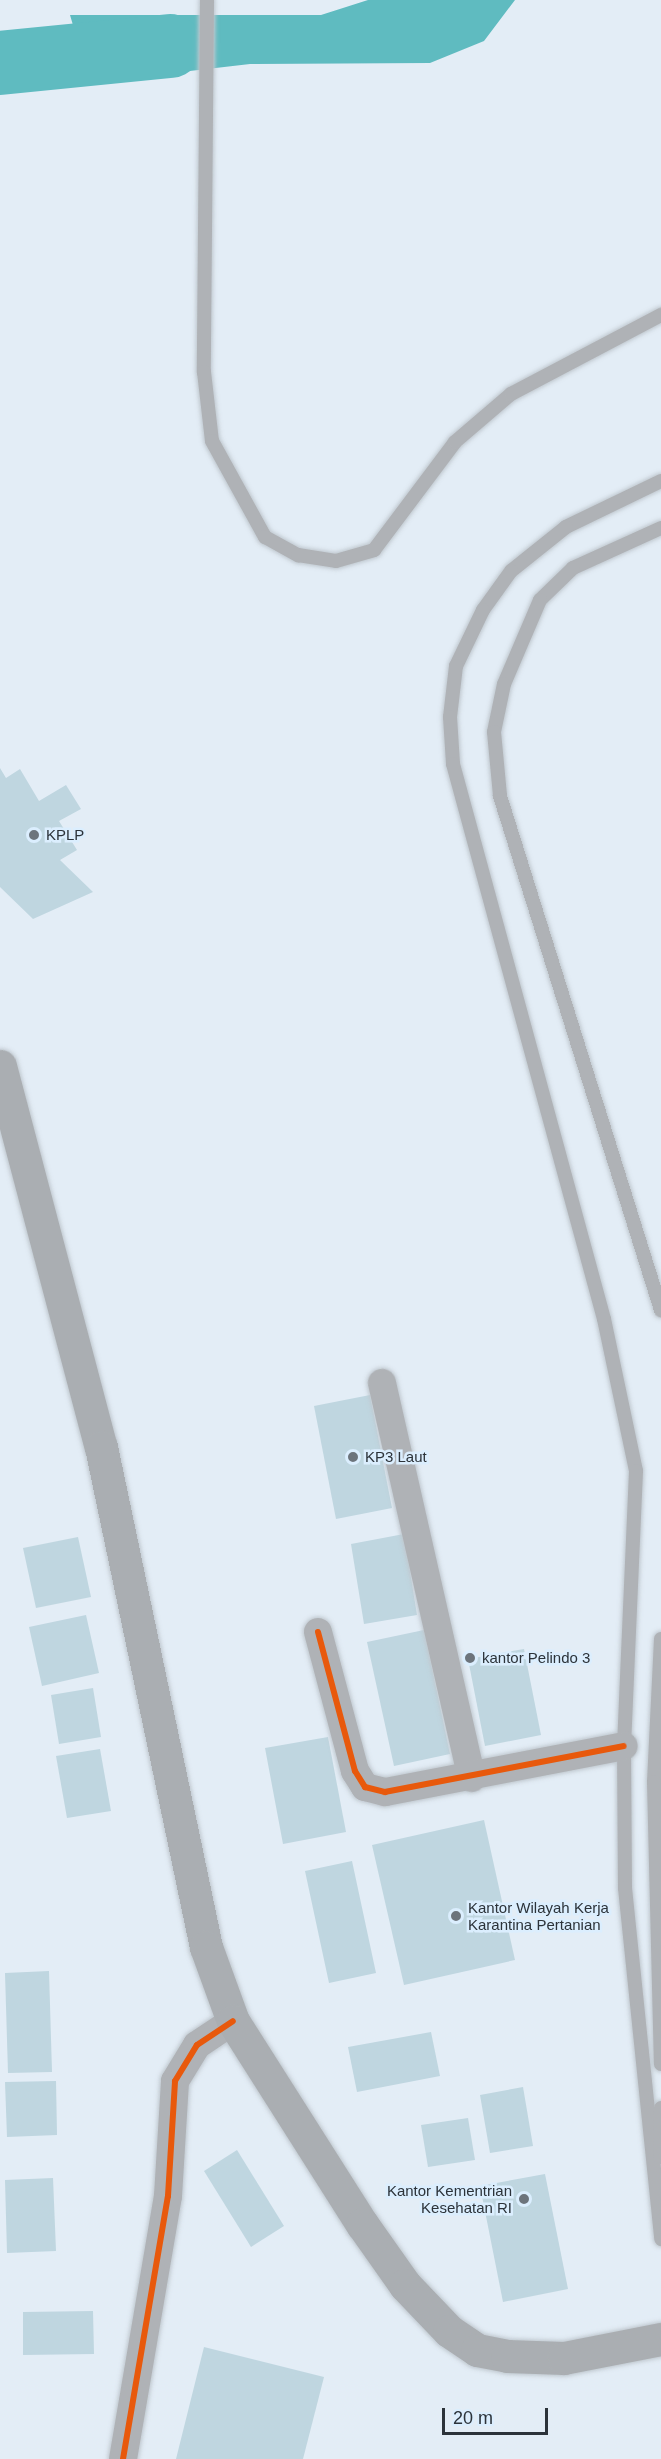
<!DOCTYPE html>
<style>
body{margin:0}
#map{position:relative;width:661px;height:2459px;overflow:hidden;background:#e3edf6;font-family:Arial,sans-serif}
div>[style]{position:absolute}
.water>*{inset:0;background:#5fbbc0}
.river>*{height:64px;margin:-32px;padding:0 32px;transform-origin:32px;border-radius:32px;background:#5fbbc0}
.building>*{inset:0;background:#bfd6e0}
.roads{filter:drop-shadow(0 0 2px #c0c8cf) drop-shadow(0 0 2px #c0c8cf)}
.service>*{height:14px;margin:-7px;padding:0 7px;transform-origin:7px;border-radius:7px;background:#afb2b6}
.minor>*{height:28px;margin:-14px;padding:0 14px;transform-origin:14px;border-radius:14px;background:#afb2b6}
.trunk>*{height:33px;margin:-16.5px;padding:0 16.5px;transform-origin:16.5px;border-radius:16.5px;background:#aaaeb2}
.cycleway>*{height:6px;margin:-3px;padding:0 3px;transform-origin:3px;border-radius:3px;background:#e8590c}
.dots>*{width:16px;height:16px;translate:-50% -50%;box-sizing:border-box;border:3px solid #dbeefe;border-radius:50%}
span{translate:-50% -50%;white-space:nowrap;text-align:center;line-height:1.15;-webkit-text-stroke:5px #dbeefe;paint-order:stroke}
.poi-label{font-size:15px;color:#2c333a}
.left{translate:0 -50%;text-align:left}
.right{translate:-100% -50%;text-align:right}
.scale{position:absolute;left:442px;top:2408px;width:106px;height:27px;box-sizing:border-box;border:3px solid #2c333a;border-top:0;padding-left:8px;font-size:18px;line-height:21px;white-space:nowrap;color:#2c333a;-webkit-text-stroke:4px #dbeefe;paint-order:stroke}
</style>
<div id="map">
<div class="water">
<div style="clip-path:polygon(368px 0,515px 0,484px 41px,430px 63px,250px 64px,164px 74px,83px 59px,70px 15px,321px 15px)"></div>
</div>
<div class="river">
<div style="left:0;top:63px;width:171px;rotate:-5.7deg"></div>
</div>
<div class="building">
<div style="clip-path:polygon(0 768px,6px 778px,20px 769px,39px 801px,66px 785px,81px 809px,59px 821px,77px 850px,60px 860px,93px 892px,33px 919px,0 887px)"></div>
<div style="clip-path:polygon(370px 1395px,392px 1508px,336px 1519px,314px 1406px)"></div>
<div style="clip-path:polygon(404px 1534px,417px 1615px,364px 1624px,351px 1544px)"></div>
<div style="clip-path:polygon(78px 1537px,91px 1597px,36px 1608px,23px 1548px)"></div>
<div style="clip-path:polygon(86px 1615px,99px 1673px,42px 1686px,29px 1627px)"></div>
<div style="clip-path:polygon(424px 1630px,450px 1754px,394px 1766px,367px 1642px)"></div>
<div style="clip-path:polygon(524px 1649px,541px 1735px,485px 1746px,468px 1659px)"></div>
<div style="clip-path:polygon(93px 1688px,101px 1737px,59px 1744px,51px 1695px)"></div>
<div style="clip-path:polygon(328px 1737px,346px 1832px,283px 1844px,265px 1748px)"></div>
<div style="clip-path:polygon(100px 1749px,111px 1811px,67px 1818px,56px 1756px)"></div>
<div style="clip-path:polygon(484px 1820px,515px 1960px,404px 1985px,372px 1845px)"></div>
<div style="clip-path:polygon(352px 1861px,376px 1973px,329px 1983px,305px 1871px)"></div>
<div style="clip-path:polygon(49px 1971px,52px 2072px,8px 2073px,5px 1973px)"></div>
<div style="clip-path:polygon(431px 2032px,440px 2076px,357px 2092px,348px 2047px)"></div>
<div style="clip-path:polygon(56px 2081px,57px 2135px,7px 2137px,5px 2082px)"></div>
<div style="clip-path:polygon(523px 2087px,533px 2146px,490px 2153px,480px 2095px)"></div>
<div style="clip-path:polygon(468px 2118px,475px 2160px,428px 2167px,421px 2125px)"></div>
<div style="clip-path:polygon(237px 2150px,284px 2226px,251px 2247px,204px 2171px)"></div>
<div style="clip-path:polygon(545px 2174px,568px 2289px,503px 2302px,480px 2186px)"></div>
<div style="clip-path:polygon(53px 2178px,56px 2251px,7px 2253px,5px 2180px)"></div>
<div style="clip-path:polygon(93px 2311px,94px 2354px,23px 2355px,23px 2312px)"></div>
<div style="clip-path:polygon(204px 2347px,324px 2377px,303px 2459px,176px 2459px)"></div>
</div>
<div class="roads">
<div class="service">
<div style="left:207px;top:0;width:372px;rotate:90.5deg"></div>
<div style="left:204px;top:372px;width:69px;rotate:83.4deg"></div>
<div style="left:212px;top:441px;width:110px;rotate:61.1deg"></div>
<div style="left:265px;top:537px;width:38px;rotate:29deg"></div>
<div style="left:298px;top:555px;width:38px;rotate:9deg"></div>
<div style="left:336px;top:561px;width:40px;rotate:-16deg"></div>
<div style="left:374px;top:550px;width:135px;rotate:-53.1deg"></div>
<div style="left:455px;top:442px;width:74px;rotate:-40.6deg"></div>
<div style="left:511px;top:394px;width:170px;rotate:-27.8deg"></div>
<div style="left:661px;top:481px;width:106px;rotate:154.2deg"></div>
<div style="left:566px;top:527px;width:70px;rotate:141.3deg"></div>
<div style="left:511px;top:571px;width:48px;rotate:125.7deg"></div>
<div style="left:483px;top:610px;width:62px;rotate:115.7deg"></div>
<div style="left:456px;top:666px;width:51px;rotate:96.7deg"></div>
<div style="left:450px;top:717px;width:47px;rotate:86.3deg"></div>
<div style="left:453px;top:764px;width:575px;rotate:74.78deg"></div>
<div style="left:604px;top:1319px;width:155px;rotate:78.1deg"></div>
<div style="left:636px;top:1471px;width:275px;rotate:92.5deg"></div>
<div style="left:624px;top:1746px;width:142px;rotate:89.6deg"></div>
<div style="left:625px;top:1888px;width:353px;rotate:84.1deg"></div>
<div style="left:661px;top:528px;width:97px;rotate:155.6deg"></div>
<div style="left:573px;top:568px;width:46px;rotate:135.9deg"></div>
<div style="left:540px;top:600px;width:91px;rotate:113.2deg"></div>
<div style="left:504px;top:684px;width:49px;rotate:101.8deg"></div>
<div style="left:494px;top:732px;width:64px;rotate:84.6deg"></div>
<div style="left:500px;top:796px;width:539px;rotate:72.61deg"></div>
<div style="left:661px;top:1639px;width:143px;rotate:92.8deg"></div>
<div style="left:654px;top:1782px;width:282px;rotate:88.6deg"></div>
<div style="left:660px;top:2157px;width:49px;rotate:-88.8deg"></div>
</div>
<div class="minor">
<div style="left:382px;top:1383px;width:405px;rotate:77.2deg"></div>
<div style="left:318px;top:1632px;width:144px;rotate:75.1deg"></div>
<div style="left:355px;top:1771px;width:19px;rotate:58deg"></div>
<div style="left:365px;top:1787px;width:21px;rotate:14deg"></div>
<div style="left:385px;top:1792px;width:243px;rotate:-10.9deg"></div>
<div style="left:123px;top:2459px;width:267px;rotate:-80.3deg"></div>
<div style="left:168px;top:2196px;width:115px;rotate:-86.5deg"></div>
<div style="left:175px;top:2081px;width:42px;rotate:-58.6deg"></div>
<div style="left:197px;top:2045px;width:43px;rotate:-33.7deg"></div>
</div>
<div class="trunk">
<div style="left:0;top:1066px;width:394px;rotate:75.2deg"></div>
<div style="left:101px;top:1447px;width:511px;rotate:78.14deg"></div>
<div style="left:206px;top:1947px;width:79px;rotate:70deg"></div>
<div style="left:233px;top:2021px;width:241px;rotate:57.6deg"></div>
<div style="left:362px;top:2224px;width:75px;rotate:54.8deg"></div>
<div style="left:405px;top:2285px;width:64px;rotate:46.3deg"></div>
<div style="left:449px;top:2331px;width:34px;rotate:34deg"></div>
<div style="left:477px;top:2350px;width:31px;rotate:11deg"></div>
<div style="left:507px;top:2356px;width:57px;rotate:2deg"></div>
<div style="left:564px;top:2358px;width:99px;rotate:-11.1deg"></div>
</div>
</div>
<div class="cycleway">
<div style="left:318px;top:1632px;width:144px;rotate:75.1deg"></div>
<div style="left:355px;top:1771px;width:19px;rotate:58deg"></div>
<div style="left:365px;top:1787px;width:21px;rotate:14deg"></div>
<div style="left:385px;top:1792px;width:243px;rotate:-10.9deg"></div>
<div style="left:123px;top:2459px;width:267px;rotate:-80.3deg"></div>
<div style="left:168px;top:2196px;width:115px;rotate:-86.5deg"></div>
<div style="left:175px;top:2081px;width:42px;rotate:-58.6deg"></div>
<div style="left:197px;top:2045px;width:43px;rotate:-33.7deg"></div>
</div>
<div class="dots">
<div style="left:34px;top:835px;background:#6c747c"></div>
<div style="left:353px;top:1457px;background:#6c747c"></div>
<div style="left:470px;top:1658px;background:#6c747c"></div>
<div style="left:456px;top:1916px;background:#6c747c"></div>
<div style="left:524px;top:2199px;background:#6c747c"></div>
</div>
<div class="poi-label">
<span class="left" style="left:46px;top:835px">KPLP</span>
<span class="left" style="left:365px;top:1457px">KP3 Laut</span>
<span class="left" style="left:482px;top:1658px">kantor Pelindo 3</span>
<span class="left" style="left:468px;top:1916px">Kantor Wilayah Kerja<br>Karantina Pertanian</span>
<span class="right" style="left:512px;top:2199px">Kantor Kementrian<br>Kesehatan RI</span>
</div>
<div class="scale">20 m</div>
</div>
